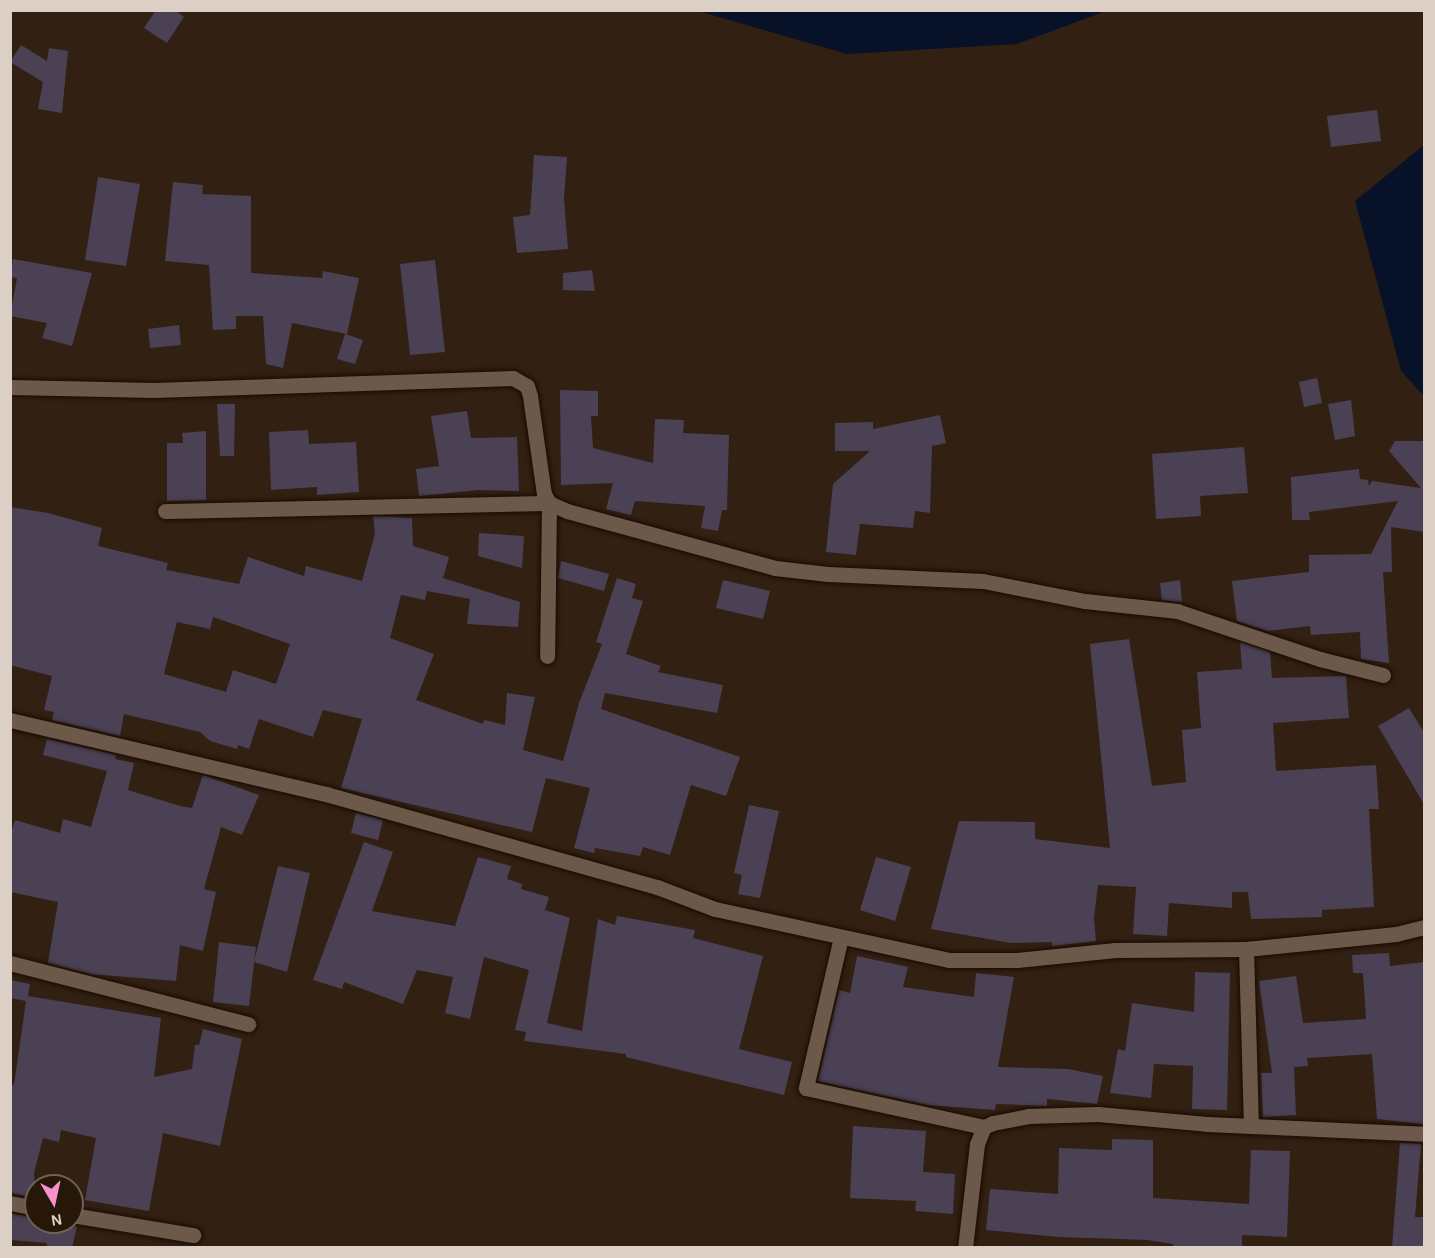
<!DOCTYPE html>
<style>
body{margin:0}
#map{position:relative;width:1435px;height:1258px;overflow:hidden;background:#322013;font-family:"Alegreya Sans",sans-serif}
div>[style]{position:absolute}
.water>*{inset:0;background:#071229}
.building>*{inset:0;background:#4a4155}
.roads{filter:drop-shadow(0 0 2px #190a01) drop-shadow(0 0 2px #190a01)}
.street>*{height:15px;margin:-7.5px;padding:0 7.5px;transform-origin:7.5px;border-radius:7.5px;background:#6d5949}
span{translate:-50% -50%;white-space:nowrap;text-align:center;line-height:1.15;-webkit-text-stroke:4.5px #271709;paint-order:stroke}
.frame{position:absolute;inset:0;border:12px solid #dbcfc6;pointer-events:none}
.north{position:absolute;left:24px;top:1174px;width:60px;height:60px;box-sizing:border-box;background:#271709;border:2px solid #6f6155;border-radius:50%;rotate:171deg;font-size:16px;font-weight:700;line-height:24px;text-align:center;color:#dbcfc6}
.north::after{content:'';display:block;margin:auto;width:21px;height:27px;background:#f890cc;clip-path:polygon(50% 0,100% 100%,50% 72%,0 100%)}
</style>
<div id="map">
<div class="water">
<div style="clip-path:polygon(698px 11px,1106px 11px,1017px 44px,847px 54px)"></div>
<div style="clip-path:polygon(1424px 145px,1424px 396px,1401px 371px,1355px 201px)"></div>
</div>
<div class="building">
<div style="clip-path:polygon(156px 10px,175px 10px,184px 17px,167px 43px,144px 28px)"></div>
<div style="clip-path:polygon(21px 45px,47px 61px,49px 48px,68px 51px,62px 113px,38px 109px,43px 82px,10px 62px)"></div>
<div style="clip-path:polygon(1377px 110px,1381px 141px,1331px 147px,1327px 116px)"></div>
<div style="clip-path:polygon(534px 155px,567px 157px,564px 199px,568px 249px,517px 253px,513px 217px,530px 215px)"></div>
<div style="clip-path:polygon(98px 177px,140px 184px,126px 266px,85px 260px)"></div>
<div style="clip-path:polygon(173px 182px,203px 185px,202px 194px,251px 196px,251px 273px,322px 278px,323px 271px,359px 278px,347px 334px,292px 323px,283px 368px,266px 364px,263px 316px,236px 316px,236px 329px,213px 330px,209px 265px,165px 261px)"></div>
<div style="clip-path:polygon(13px 259px,92px 273px,72px 346px,42px 338px,47px 323px,10px 316px,17px 278px,10px 277px)"></div>
<div style="clip-path:polygon(435px 260px,445px 352px,410px 355px,400px 264px)"></div>
<div style="clip-path:polygon(592px 270px,595px 291px,563px 290px,563px 273px)"></div>
<div style="clip-path:polygon(179px 325px,181px 345px,150px 348px,148px 329px)"></div>
<div style="clip-path:polygon(345px 334px,363px 340px,355px 364px,337px 359px)"></div>
<div style="clip-path:polygon(1317px 378px,1322px 403px,1304px 407px,1299px 382px)"></div>
<div style="clip-path:polygon(560px 390px,598px 391px,598px 416px,591px 416px,593px 448px,653px 463px,655px 419px,684px 420px,683px 433px,729px 435px,727px 510px,722px 510px,718px 531px,701px 528px,705px 506px,635px 501px,631px 515px,606px 509px,613px 483px,561px 485px)"></div>
<div style="clip-path:polygon(1351px 400px,1355px 436px,1335px 440px,1328px 404px)"></div>
<div style="clip-path:polygon(217px 404px,235px 404px,234px 456px,220px 456px)"></div>
<div style="clip-path:polygon(467px 411px,471px 438px,517px 437px,519px 491px,478px 490px,419px 496px,416px 469px,439px 466px,431px 416px)"></div>
<div style="clip-path:polygon(940px 415px,946px 443px,932px 446px,930px 513px,915px 511px,913px 528px,860px 524px,856px 555px,826px 552px,833px 484px,870px 451px,835px 451px,835px 423px,873px 422px,873px 429px)"></div>
<div style="clip-path:polygon(308px 430px,309px 444px,356px 442px,359px 492px,317px 495px,317px 487px,271px 490px,269px 432px)"></div>
<div style="clip-path:polygon(206px 431px,206px 500px,167px 501px,167px 443px,183px 443px,182px 433px)"></div>
<div style="clip-path:polygon(1395px 441px,1425px 441px,1425px 532px,1391px 527px,1392px 572px,1383px 572px,1389px 663px,1361px 659px,1360px 632px,1311px 635px,1310px 626px,1268px 631px,1237px 621px,1232px 581px,1309px 572px,1309px 555px,1371px 554px,1398px 501px,1309px 512px,1310px 520px,1292px 520px,1291px 477px,1359px 469px,1360px 479px,1368px 480px,1369px 486px,1372px 481px,1421px 488px,1389px 451px)"></div>
<div style="clip-path:polygon(1244px 447px,1248px 493px,1200px 496px,1201px 516px,1156px 519px,1152px 454px)"></div>
<div style="clip-path:polygon(evenodd,10px 507px,48px 513px,102px 528px,98px 546px,168px 563px,166px 570px,239px 584px,248px 557px,304px 576px,306px 566px,362px 581px,375px 534px,373px 516px,412px 518px,413px 546px,449px 557px,443px 578px,520px 602px,518px 627px,467px 624px,470px 599px,427px 591px,425px 600px,401px 595px,390px 638px,434px 654px,416px 700px,483px 724px,484px 720px,505px 725px,507px 693px,535px 697px,523px 750px,563px 761px,579px 703px,602px 644px,596px 642px,617px 578px,636px 584px,632px 598px,643px 601px,626px 654px,661px 666px,658px 672px,723px 685px,717px 713px,605px 693px,601px 709px,740px 757px,726px 796px,691px 785px,670px 855px,643px 847px,640px 856px,595px 848px,594px 853px,574px 848px,590px 788px,546px 778px,532px 832px,341px 788px,362px 719px,323px 710px,313px 737px,259px 719px,249px 749px,238px 745px,237px 749px,210px 741px,200px 732px,124px 714px,120px 736px,52px 720px,54px 712px,44px 710px,52px 676px,10px 665px,10px 507px,213px 617px,290px 644px,276px 684px,233px 670px,226px 692px,164px 674px,177px 622px,210px 629px,213px 617px)"></div>
<div style="clip-path:polygon(479px 533px,524px 536px,522px 568px,478px 556px)"></div>
<div style="clip-path:polygon(561px 561px,609px 574px,604px 591px,558px 578px)"></div>
<div style="clip-path:polygon(723px 580px,770px 591px,763px 619px,716px 608px)"></div>
<div style="clip-path:polygon(1180px 580px,1182px 602px,1162px 600px,1160px 583px)"></div>
<div style="clip-path:polygon(1129px 639px,1152px 786px,1186px 782px,1182px 730px,1201px 728px,1197px 672px,1242px 669px,1240px 642px,1270px 652px,1272px 678px,1346px 676px,1349px 718px,1273px 723px,1276px 771px,1376px 765px,1379px 809px,1369px 809px,1374px 907px,1322px 910px,1322px 917px,1251px 919px,1248px 892px,1232px 892px,1232px 908px,1169px 903px,1167px 936px,1133px 934px,1136px 887px,1098px 885px,1094px 918px,1096px 941px,1052px 946px,1052px 942px,1011px 943px,931px 929px,959px 821px,1035px 822px,1035px 839px,1110px 848px,1090px 644px)"></div>
<div style="clip-path:polygon(1409px 708px,1425px 734px,1425px 806px,1378px 726px)"></div>
<div style="clip-path:polygon(47px 739px,116px 755px,115px 759px,134px 763px,128px 790px,180px 806px,192px 808px,203px 775px,259px 795px,242px 835px,221px 827px,204px 889px,216px 892px,203px 951px,180px 945px,176px 981px,91px 974px,48px 963px,58px 902px,10px 892px,10px 835px,15px 820px,60px 833px,63px 819px,91px 827px,107px 771px,43px 755px)"></div>
<div style="clip-path:polygon(749px 805px,779px 811px,760px 898px,738px 894px,742px 875px,734px 873px)"></div>
<div style="clip-path:polygon(356px 813px,383px 820px,378px 840px,351px 833px)"></div>
<div style="clip-path:polygon(364px 842px,393px 852px,372px 911px,455px 926px,478px 857px,511px 866px,507px 879px,522px 884px,521px 889px,549px 897px,545px 910px,570px 918px,547px 1023px,582px 1031px,598px 919px,615px 925px,617px 916px,695px 930px,693px 938px,763px 956px,739px 1049px,792px 1062px,784px 1095px,626px 1057px,626px 1054px,524px 1041px,526px 1032px,515px 1030px,529px 970px,484px 957px,470px 1019px,445px 1013px,453px 977px,417px 970px,403px 1004px,344px 982px,342px 989px,313px 980px)"></div>
<div style="clip-path:polygon(876px 857px,911px 867px,895px 921px,860px 910px)"></div>
<div style="clip-path:polygon(278px 866px,310px 873px,287px 972px,254px 962px)"></div>
<div style="clip-path:polygon(219px 942px,256px 947px,249px 1006px,213px 1002px)"></div>
<div style="clip-path:polygon(1389px 953px,1390px 966px,1425px 962px,1423px 1124px,1377px 1119px,1372px 1054px,1307px 1058px,1308px 1066px,1294px 1067px,1296px 1115px,1263px 1117px,1261px 1073px,1272px 1073px,1259px 981px,1296px 976px,1303px 1023px,1366px 1019px,1363px 973px,1353px 973px,1352px 955px)"></div>
<div style="clip-path:polygon(857px 956px,908px 967px,903px 987px,974px 997px,976px 973px,1014px 977px,998px 1067px,1068px 1069px,1103px 1076px,1097px 1104px,1047px 1099px,1047px 1106px,996px 1104px,995px 1110px,928px 1105px,818px 1081px,839px 990px,850px 993px)"></div>
<div style="clip-path:polygon(1195px 972px,1230px 973px,1227px 1110px,1192px 1109px,1193px 1066px,1154px 1064px,1151px 1098px,1110px 1093px,1118px 1049px,1125px 1051px,1132px 1003px,1194px 1012px)"></div>
<div style="clip-path:polygon(10px 980px,30px 984px,28px 996px,161px 1018px,154px 1077px,192px 1069px,195px 1045px,199px 1045px,203px 1029px,242px 1039px,220px 1146px,163px 1133px,149px 1211px,85px 1200px,96px 1138px,61px 1130px,59px 1142px,43px 1138px,34px 1173px,36px 1198px,10px 1193px,10px 1084px,14px 1085px,26px 1001px,10px 998px)"></div>
<div style="clip-path:polygon(853px 1126px,926px 1131px,923px 1172px,955px 1174px,953px 1214px,915px 1211px,916px 1201px,850px 1198px)"></div>
<div style="clip-path:polygon(1112px 1139px,1153px 1140px,1153px 1198px,1249px 1204px,1251px 1150px,1290px 1151px,1287px 1237px,1242px 1235px,1242px 1248px,1173px 1248px,1173px 1244px,1147px 1240px,1059px 1237px,986px 1230px,990px 1189px,1058px 1194px,1059px 1148px,1112px 1150px)"></div>
<div style="clip-path:polygon(1400px 1143px,1421px 1144px,1415px 1217px,1425px 1217px,1425px 1248px,1392px 1248px)"></div>
<div style="clip-path:polygon(10px 1213px,36px 1218px,36px 1222px,77px 1226px,72px 1248px,46px 1248px,47px 1243px,10px 1240px)"></div>
</div>
<div class="roads">
<div class="street">
<div style="left:10px;top:387px;width:144px;rotate:1.2deg"></div>
<div style="left:154px;top:390px;width:359px;rotate:-1.9deg"></div>
<div style="left:513px;top:378px;width:16px;rotate:30deg"></div>
<div style="left:527px;top:386px;width:10px;rotate:73deg"></div>
<div style="left:530px;top:396px;width:99px;rotate:81.9deg"></div>
<div style="left:544px;top:494px;width:10px;rotate:61deg"></div>
<div style="left:549px;top:503px;width:20px;rotate:24deg"></div>
<div style="left:567px;top:511px;width:216px;rotate:15.3deg"></div>
<div style="left:775px;top:568px;width:53px;rotate:6.5deg"></div>
<div style="left:828px;top:574px;width:155px;rotate:2.6deg"></div>
<div style="left:983px;top:581px;width:104px;rotate:11.1deg"></div>
<div style="left:1085px;top:601px;width:93px;rotate:6.2deg"></div>
<div style="left:1177px;top:611px;width:151px;rotate:18.6deg"></div>
<div style="left:1320px;top:659px;width:65px;rotate:14.3deg"></div>
<div style="left:165px;top:511px;width:384px;rotate:-1.2deg"></div>
<div style="left:549px;top:503px;width:153px;rotate:90.7deg"></div>
<div style="left:10px;top:720px;width:325px;rotate:13.2deg"></div>
<div style="left:326px;top:794px;width:344px;rotate:15.7deg"></div>
<div style="left:657px;top:887px;width:62px;rotate:20.8deg"></div>
<div style="left:715px;top:909px;width:239px;rotate:12.3deg"></div>
<div style="left:949px;top:960px;width:68px"></div>
<div style="left:1017px;top:960px;width:99px;rotate:-5.8deg"></div>
<div style="left:1115px;top:950px;width:131px;rotate:-0.4deg"></div>
<div style="left:1246px;top:949px;width:151px;rotate:-5.7deg"></div>
<div style="left:1396px;top:934px;width:29px;rotate:-14deg"></div>
<div style="left:841px;top:937px;width:155px;rotate:103.1deg"></div>
<div style="left:806px;top:1088px;width:182px;rotate:12.4deg"></div>
<div style="left:1246px;top:949px;width:177px;rotate:88.4deg"></div>
<div style="left:10px;top:963px;width:246px;rotate:14.4deg"></div>
<div style="left:10px;top:1203px;width:26px;rotate:11deg"></div>
<div style="left:72px;top:1215px;width:123px;rotate:9.4deg"></div>
<div style="left:965px;top:1248px;width:105px;rotate:-83.4deg"></div>
<div style="left:977px;top:1144px;width:18px;rotate:-68deg"></div>
<div style="left:984px;top:1127px;width:10px;rotate:-24deg"></div>
<div style="left:993px;top:1123px;width:36px;rotate:-11deg"></div>
<div style="left:1028px;top:1116px;width:70px;rotate:-1.6deg"></div>
<div style="left:1098px;top:1114px;width:109px;rotate:5.2deg"></div>
<div style="left:1207px;top:1124px;width:217px;rotate:2.6deg"></div>
</div>
</div>
<div class="frame"></div>
<div class="north">N</div>
</div>
